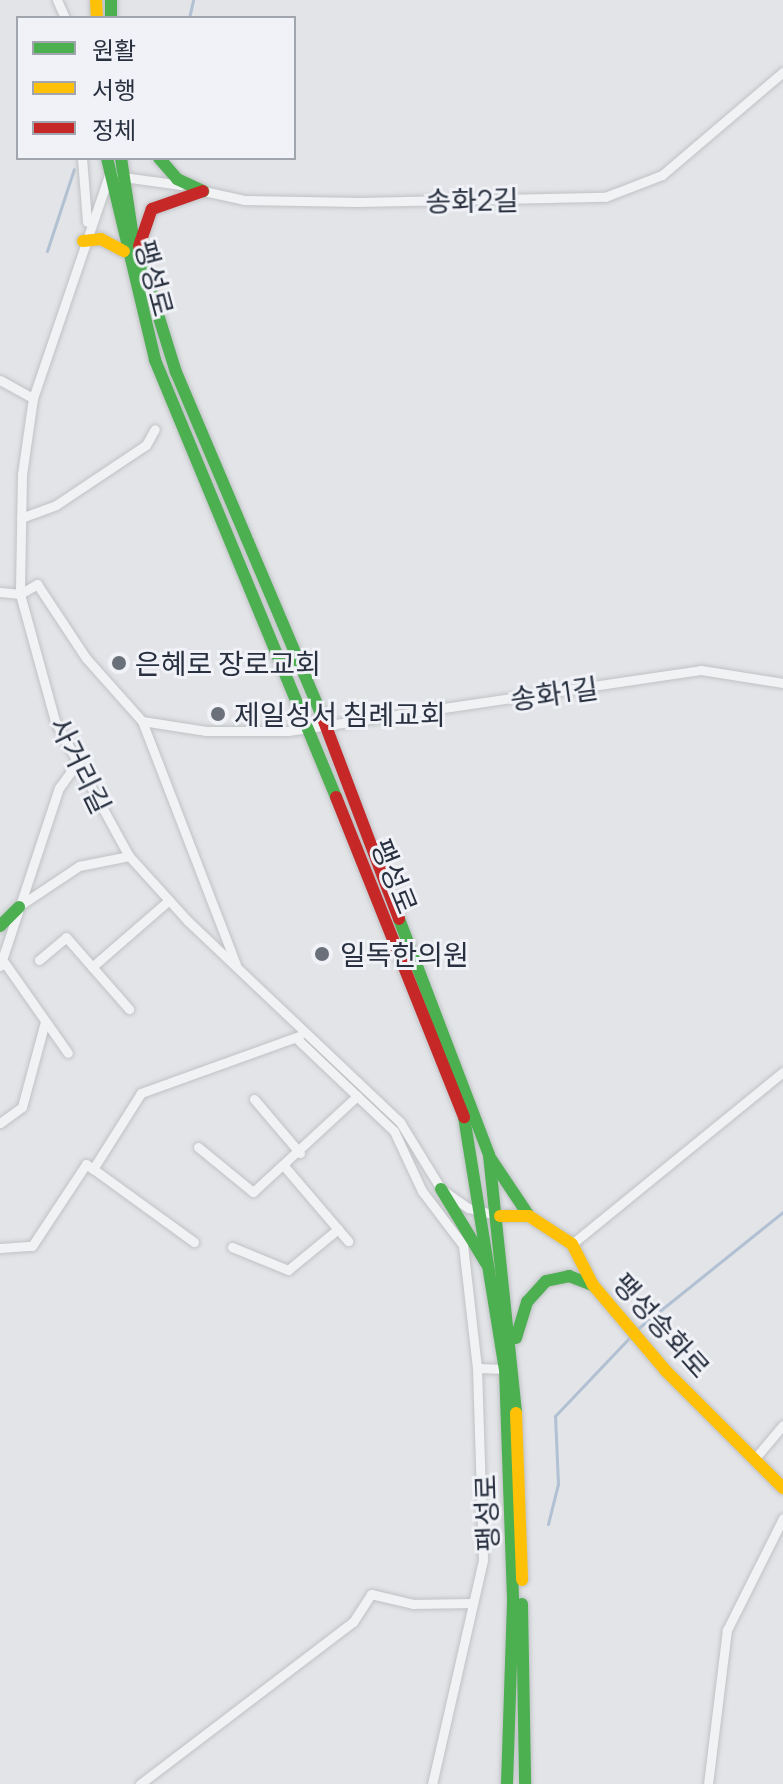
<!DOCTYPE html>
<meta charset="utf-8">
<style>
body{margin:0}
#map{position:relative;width:783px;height:1784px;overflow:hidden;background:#e2e4e7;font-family:Manrope,"Noto Sans KR",sans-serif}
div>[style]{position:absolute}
.stream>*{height:3px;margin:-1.5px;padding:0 1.5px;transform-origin:1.5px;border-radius:1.5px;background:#b1c0d2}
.roads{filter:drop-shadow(0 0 2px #c0c2c5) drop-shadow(0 0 2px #c0c2c5)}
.street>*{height:9px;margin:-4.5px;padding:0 4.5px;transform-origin:4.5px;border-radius:4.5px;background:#f1f2f4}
.fast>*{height:12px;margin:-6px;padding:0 6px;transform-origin:6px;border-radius:6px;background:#4caf50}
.slow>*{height:12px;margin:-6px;padding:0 6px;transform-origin:6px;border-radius:6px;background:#ffc107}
.jam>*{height:12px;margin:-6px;padding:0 6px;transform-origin:6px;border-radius:6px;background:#c62828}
.dots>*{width:22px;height:22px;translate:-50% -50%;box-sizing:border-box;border:4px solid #f0f2f7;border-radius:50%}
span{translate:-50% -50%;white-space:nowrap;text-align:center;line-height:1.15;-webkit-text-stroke:6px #f0f2f7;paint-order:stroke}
.street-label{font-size:28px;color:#293140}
.poi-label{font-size:28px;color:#293140}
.left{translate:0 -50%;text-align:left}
.legend{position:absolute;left:16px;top:16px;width:280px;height:144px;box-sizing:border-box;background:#f0f2f7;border:2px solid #a0a5ae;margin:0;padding:10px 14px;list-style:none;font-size:24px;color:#293140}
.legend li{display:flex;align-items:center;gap:16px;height:40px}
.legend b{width:40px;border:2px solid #a0a5ae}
</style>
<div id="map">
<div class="stream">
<div style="left:189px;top:18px;width:18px;rotate:-77deg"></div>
<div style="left:47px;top:251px;width:86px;rotate:-71.8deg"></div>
<div style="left:636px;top:1330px;width:189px;rotate:-38.8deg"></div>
<div style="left:548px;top:1524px;width:41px;rotate:-76deg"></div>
<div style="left:558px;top:1484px;width:68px;rotate:-92.5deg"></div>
<div style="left:555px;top:1416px;width:110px;rotate:-46.5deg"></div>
</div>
<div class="roads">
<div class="street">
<div style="left:57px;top:0;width:20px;rotate:66deg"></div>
<div style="left:82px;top:158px;width:64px;rotate:85.5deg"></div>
<div style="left:181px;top:185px;width:73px;rotate:-172.1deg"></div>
<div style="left:109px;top:175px;width:236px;rotate:108.8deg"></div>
<div style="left:33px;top:398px;width:77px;rotate:98.2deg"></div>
<div style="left:22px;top:474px;width:120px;rotate:91deg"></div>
<div style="left:20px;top:594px;width:132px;rotate:74.6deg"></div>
<div style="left:55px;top:721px;width:154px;rotate:61.3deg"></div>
<div style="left:129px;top:856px;width:88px;rotate:47.8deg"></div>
<div style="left:188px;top:921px;width:292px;rotate:43.5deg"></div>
<div style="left:400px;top:1122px;width:79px;rotate:58.5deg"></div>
<div style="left:441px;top:1189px;width:33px;rotate:35deg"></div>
<div style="left:468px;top:1208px;width:33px;rotate:14deg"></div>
<div style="left:199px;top:190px;width:46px;rotate:12.5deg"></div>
<div style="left:244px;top:200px;width:115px;rotate:1deg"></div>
<div style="left:359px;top:202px;width:246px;rotate:-1.2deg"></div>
<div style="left:605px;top:197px;width:61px;rotate:-21.1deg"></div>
<div style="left:662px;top:175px;width:159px;rotate:-40.4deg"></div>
<div style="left:0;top:380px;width:38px;rotate:29deg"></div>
<div style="left:21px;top:518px;width:37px;rotate:-20deg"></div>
<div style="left:56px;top:505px;width:108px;rotate:-33.7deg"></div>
<div style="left:146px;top:445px;width:18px;rotate:-61deg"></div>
<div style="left:0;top:592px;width:20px;rotate:6deg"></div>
<div style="left:20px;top:594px;width:20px;rotate:-30deg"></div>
<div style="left:37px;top:584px;width:89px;rotate:56.5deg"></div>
<div style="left:86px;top:658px;width:84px;rotate:48.4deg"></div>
<div style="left:142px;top:721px;width:65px;rotate:8.9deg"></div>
<div style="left:206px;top:731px;width:82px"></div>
<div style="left:288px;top:731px;width:417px;rotate:-8.4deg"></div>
<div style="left:701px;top:670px;width:83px;rotate:9deg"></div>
<div style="left:142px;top:721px;width:261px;rotate:68.9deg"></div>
<div style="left:22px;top:904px;width:69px;rotate:-33.7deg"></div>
<div style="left:79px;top:866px;width:51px;rotate:-11.3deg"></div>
<div style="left:39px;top:960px;width:35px;rotate:-40deg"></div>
<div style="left:66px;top:937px;width:96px;rotate:48.8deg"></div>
<div style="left:4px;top:962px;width:111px;rotate:54.9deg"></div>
<div style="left:0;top:966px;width:188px;rotate:-71.7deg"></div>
<div style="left:59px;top:788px;width:31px;rotate:-54deg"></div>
<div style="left:92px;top:967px;width:102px;rotate:-41deg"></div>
<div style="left:296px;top:1038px;width:135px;rotate:43.5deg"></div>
<div style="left:394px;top:1131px;width:66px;rotate:65deg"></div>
<div style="left:422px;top:1191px;width:68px;rotate:52.8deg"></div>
<div style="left:463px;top:1245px;width:124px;rotate:83.5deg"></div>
<div style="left:477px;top:1368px;width:192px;rotate:88.2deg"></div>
<div style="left:483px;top:1560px;width:230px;rotate:102.8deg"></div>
<div style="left:254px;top:1099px;width:71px;rotate:49.6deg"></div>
<div style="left:0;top:1123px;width:27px;rotate:-36deg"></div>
<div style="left:22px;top:1107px;width:88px;rotate:-74.9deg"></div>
<div style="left:198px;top:1147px;width:71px;rotate:39.3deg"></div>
<div style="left:253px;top:1192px;width:142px;rotate:-42.7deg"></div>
<div style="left:284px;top:1166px;width:99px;rotate:49.5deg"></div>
<div style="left:194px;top:1242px;width:125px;rotate:-144.1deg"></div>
<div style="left:93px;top:1169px;width:90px;rotate:-57.7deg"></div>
<div style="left:141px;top:1093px;width:168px;rotate:-19.8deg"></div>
<div style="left:572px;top:1244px;width:272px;rotate:-39.2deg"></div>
<div style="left:232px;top:1247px;width:61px;rotate:22.3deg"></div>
<div style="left:288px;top:1270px;width:65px;rotate:-39.4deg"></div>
<div style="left:0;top:1248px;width:32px;rotate:-4deg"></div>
<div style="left:32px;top:1246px;width:98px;rotate:-56.6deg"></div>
<div style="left:86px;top:1164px;width:9px;rotate:36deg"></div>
<div style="left:477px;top:1368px;width:28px;rotate:2deg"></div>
<div style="left:757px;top:1456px;width:40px;rotate:-50deg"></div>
<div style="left:140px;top:1784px;width:268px;rotate:-37.3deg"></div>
<div style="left:353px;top:1622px;width:33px;rotate:-57deg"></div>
<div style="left:371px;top:1594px;width:43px;rotate:13.4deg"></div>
<div style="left:413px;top:1604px;width:56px;rotate:-1deg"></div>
<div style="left:708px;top:1784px;width:155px;rotate:-83deg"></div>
<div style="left:727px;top:1630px;width:125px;rotate:-63.4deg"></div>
</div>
<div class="fast">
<div style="left:111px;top:0;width:18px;rotate:90deg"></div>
<div style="left:107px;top:158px;width:208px;rotate:76.6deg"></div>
<div style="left:155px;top:360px;width:473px;rotate:67.5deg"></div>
<div style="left:121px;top:158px;width:74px;rotate:81.4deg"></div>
<div style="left:132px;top:231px;width:148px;rotate:72.7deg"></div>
<div style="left:176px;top:372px;width:374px;rotate:67deg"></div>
<div style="left:159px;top:158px;width:28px;rotate:49deg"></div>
<div style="left:177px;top:179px;width:29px;rotate:25deg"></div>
<div style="left:399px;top:919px;width:253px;rotate:69.1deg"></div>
<div style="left:489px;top:1155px;width:259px;rotate:84deg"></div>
<div style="left:0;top:926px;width:27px;rotate:-45deg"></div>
<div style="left:464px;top:1117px;width:255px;rotate:80.8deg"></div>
<div style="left:505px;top:1369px;width:234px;rotate:88deg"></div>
<div style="left:513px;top:1603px;width:181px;rotate:91.9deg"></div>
<div style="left:491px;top:1159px;width:69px;rotate:56.3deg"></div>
<div style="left:441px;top:1189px;width:87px;rotate:58.7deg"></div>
<div style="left:516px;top:1338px;width:38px;rotate:-73deg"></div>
<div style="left:527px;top:1302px;width:28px;rotate:-48deg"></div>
<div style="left:546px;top:1281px;width:24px;rotate:-12deg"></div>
<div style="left:569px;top:1276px;width:26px;rotate:21deg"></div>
<div style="left:522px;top:1604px;width:180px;rotate:89deg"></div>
</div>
<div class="slow">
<div style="left:96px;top:0;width:18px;rotate:87deg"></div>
<div style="left:83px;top:241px;width:18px;rotate:-6deg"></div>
<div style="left:101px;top:239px;width:26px;rotate:28deg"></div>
<div style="left:500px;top:1216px;width:29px"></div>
<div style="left:529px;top:1216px;width:51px;rotate:33.1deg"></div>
<div style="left:572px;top:1244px;width:46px;rotate:62.9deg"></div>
<div style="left:593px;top:1285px;width:111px;rotate:49.7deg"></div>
<div style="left:665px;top:1370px;width:167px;rotate:45deg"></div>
<div style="left:516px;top:1413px;width:167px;rotate:87.9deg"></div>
</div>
<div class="jam">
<div style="left:139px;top:246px;width:39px;rotate:-71deg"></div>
<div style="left:152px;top:209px;width:54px;rotate:-19.4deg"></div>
<div style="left:322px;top:716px;width:217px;rotate:69.2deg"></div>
<div style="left:336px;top:797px;width:345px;rotate:68.2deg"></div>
</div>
</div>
<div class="dots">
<div style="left:119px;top:663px;background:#6a707a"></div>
<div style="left:218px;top:714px;background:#6a707a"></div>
<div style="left:322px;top:954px;background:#6a707a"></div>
</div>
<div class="street-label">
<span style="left:472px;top:200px;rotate:-1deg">송화2길</span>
<span style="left:155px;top:278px;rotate:75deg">팽성로</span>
<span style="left:554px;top:693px;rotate:-8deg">송화1길</span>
<span style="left:81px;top:765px;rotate:64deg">사거리길</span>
<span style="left:395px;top:876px;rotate:68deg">팽성로</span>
<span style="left:662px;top:1325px;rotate:48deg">팽성송화로</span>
<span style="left:486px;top:1513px;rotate:-92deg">팽성로</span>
</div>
<div class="poi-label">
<span class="left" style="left:135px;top:663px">은혜로 장로교회</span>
<span class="left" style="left:234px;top:714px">제일성서 침례교회</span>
<span class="left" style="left:340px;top:954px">일독한의원</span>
</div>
<ul class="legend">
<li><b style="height:10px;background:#4caf50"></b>원활</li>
<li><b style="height:10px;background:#ffc107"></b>서행</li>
<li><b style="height:10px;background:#c62828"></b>정체</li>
</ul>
</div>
